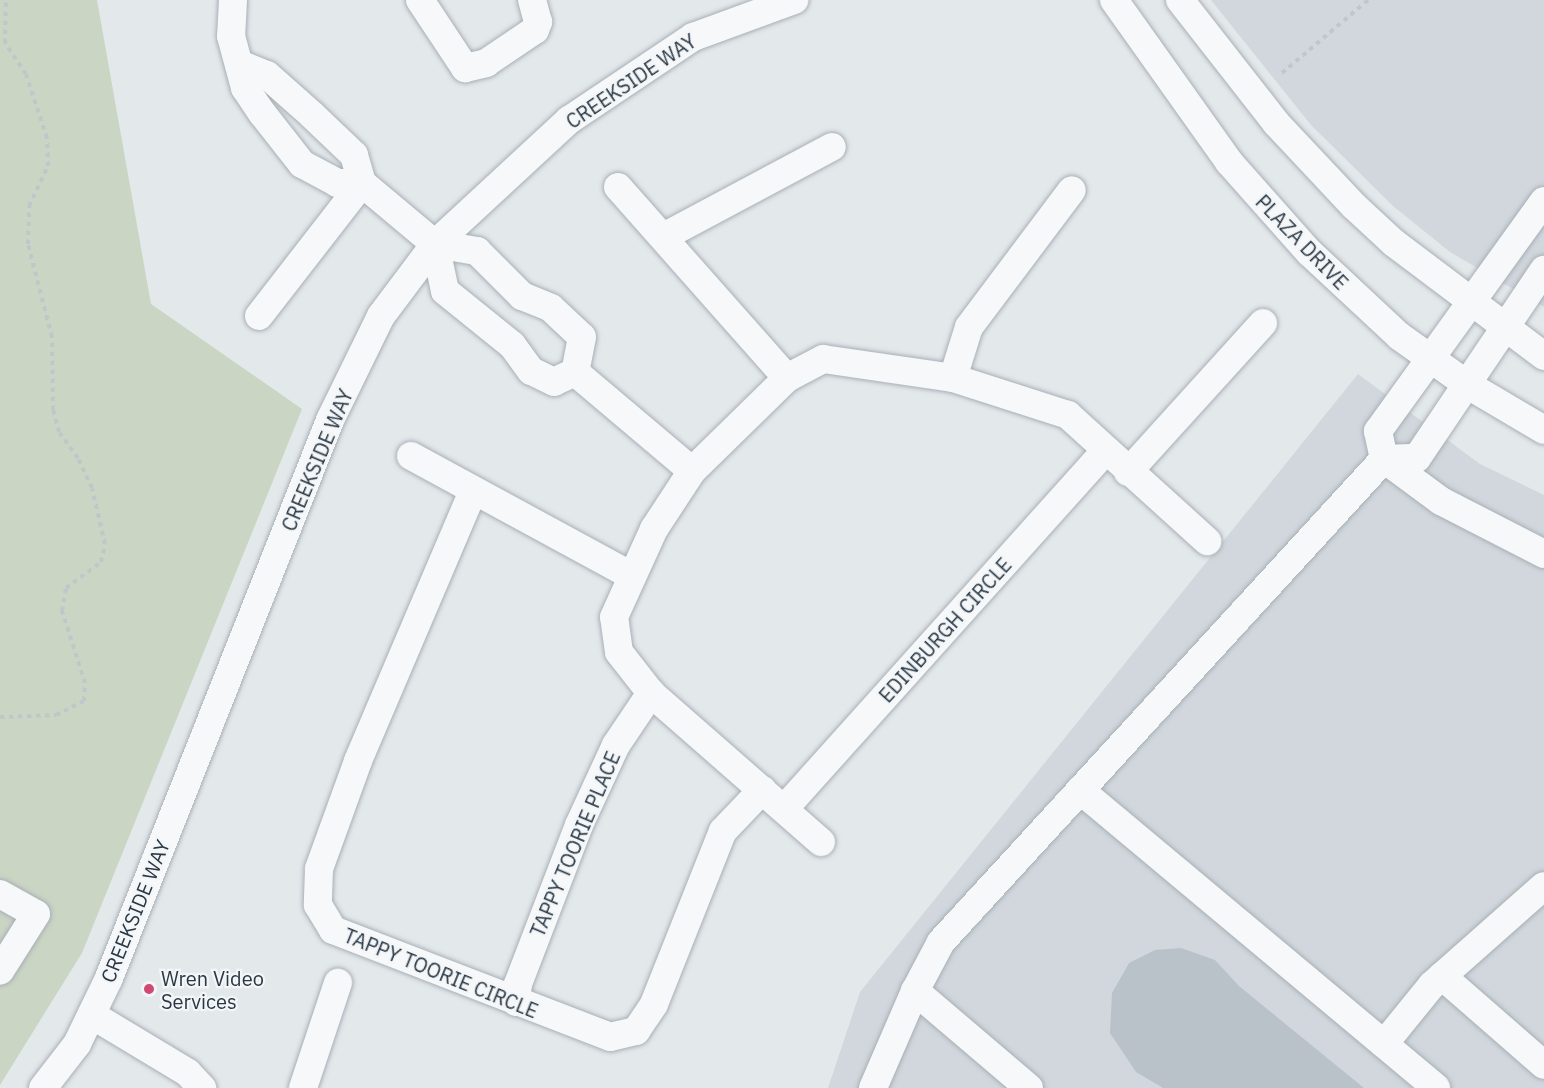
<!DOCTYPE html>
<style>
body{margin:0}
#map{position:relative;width:1544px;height:1088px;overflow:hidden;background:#e3e8eb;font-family:"IBM Plex Sans",sans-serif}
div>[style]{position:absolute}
.built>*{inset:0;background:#d1d7dd}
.green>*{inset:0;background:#cbd5c4}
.building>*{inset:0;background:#bac2c9}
.path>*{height:4px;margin-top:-2px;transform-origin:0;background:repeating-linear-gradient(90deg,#c1c6ca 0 4.5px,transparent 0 9px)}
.roads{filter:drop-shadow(0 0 2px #a8b0b6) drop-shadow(0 0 2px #a8b0b6)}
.minor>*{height:28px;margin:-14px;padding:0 14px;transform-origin:14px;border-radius:14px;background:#f6f8f9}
.dots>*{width:16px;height:16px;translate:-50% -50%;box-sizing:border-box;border:3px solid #f3f6f8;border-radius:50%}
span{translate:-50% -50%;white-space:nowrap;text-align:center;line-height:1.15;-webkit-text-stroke:4.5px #f3f6f8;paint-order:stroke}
.street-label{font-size:20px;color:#2b3844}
.poi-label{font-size:20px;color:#2b3844}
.left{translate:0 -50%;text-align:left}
</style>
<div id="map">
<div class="built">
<div style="clip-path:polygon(1211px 0,1544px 0,1544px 307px,1450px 252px,1393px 206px,1311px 125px)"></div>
<div style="clip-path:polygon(1358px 374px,1480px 464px,1544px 495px,1544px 1088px,828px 1088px,860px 992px)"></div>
</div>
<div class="green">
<div style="clip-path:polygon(0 0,97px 0,151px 304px,302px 409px,82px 953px,0 1085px)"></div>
</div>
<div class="building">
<div style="clip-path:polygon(1181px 948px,1215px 960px,1239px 986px,1364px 1088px,1163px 1088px,1136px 1072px,1110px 1033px,1112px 993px,1129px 963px,1155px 950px)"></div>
</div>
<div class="path">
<div style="left:1282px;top:73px;width:113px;rotate:-40.3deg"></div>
<div style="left:0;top:717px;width:56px;rotate:-2deg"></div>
<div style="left:56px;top:715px;width:31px;rotate:-27deg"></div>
<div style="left:84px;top:701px;width:18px;rotate:-87deg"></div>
<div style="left:85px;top:683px;width:76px;rotate:-107.7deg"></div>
<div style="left:62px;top:611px;width:23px;rotate:-80deg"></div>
<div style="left:66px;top:588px;width:44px;rotate:-36.6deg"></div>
<div style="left:101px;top:562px;width:18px;rotate:-77deg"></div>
<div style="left:105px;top:544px;width:57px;rotate:-103.1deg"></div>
<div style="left:92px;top:488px;width:33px;rotate:-115deg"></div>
<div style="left:78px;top:458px;width:32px;rotate:-126deg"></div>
<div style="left:59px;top:432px;width:23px;rotate:-105deg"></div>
<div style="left:53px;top:410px;width:73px;rotate:-90.8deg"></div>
<div style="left:52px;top:337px;width:96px;rotate:-104.5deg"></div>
<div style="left:28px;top:244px;width:38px;rotate:-88deg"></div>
<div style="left:29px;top:206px;width:44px;rotate:-64.6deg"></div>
<div style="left:48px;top:166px;width:28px;rotate:-92deg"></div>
<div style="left:47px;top:138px;width:67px;rotate:-108.2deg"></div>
<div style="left:26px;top:74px;width:37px;rotate:-124deg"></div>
<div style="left:5px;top:43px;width:43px;rotate:-88.7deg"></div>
</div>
<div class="roads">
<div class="minor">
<div style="left:233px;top:0;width:36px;rotate:93deg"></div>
<div style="left:231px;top:36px;width:54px;rotate:74.9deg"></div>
<div style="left:245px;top:88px;width:30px;rotate:56deg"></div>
<div style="left:262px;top:113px;width:65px;rotate:51.9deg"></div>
<div style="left:302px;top:164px;width:40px;rotate:28deg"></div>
<div style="left:337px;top:183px;width:25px"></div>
<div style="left:420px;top:0;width:82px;rotate:56.5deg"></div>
<div style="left:465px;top:68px;width:22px;rotate:-13deg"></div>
<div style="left:486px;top:63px;width:59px;rotate:-34deg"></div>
<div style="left:535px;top:30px;width:9px;rotate:-69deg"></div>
<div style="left:538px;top:22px;width:23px;rotate:-105deg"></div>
<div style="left:1114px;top:0;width:199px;rotate:54.6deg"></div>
<div style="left:1229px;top:162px;width:120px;rotate:48.4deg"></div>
<div style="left:1309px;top:252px;width:123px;rotate:43deg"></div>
<div style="left:1399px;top:336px;width:85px;rotate:35.4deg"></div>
<div style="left:1468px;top:385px;width:88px;rotate:30.6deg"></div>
<div style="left:1180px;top:0;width:156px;rotate:52deg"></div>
<div style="left:1276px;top:123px;width:114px;rotate:46.8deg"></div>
<div style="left:1354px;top:206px;width:54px;rotate:42.8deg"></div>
<div style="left:1394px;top:243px;width:188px;rotate:37deg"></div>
<div style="left:242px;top:65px;width:27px;rotate:22deg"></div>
<div style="left:267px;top:75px;width:60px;rotate:41.6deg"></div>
<div style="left:312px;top:115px;width:58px;rotate:43.6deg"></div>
<div style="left:354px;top:155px;width:29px;rotate:74deg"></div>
<div style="left:362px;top:183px;width:95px;rotate:39.9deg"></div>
<div style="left:618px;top:187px;width:255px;rotate:48.5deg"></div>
<div style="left:1544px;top:201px;width:284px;rotate:125.8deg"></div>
<div style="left:1378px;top:431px;width:29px;rotate:78deg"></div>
<div style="left:1384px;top:459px;width:71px;rotate:36.4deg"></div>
<div style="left:1441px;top:501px;width:116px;rotate:27.2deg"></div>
<div style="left:665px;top:236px;width:189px;rotate:-28.1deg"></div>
<div style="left:435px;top:244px;width:43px;rotate:9.5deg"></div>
<div style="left:477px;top:251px;width:64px;rotate:45deg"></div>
<div style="left:522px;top:296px;width:31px;rotate:22deg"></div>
<div style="left:551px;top:308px;width:42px;rotate:43.1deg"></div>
<div style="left:582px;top:337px;width:36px;rotate:101deg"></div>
<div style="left:575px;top:372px;width:23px;rotate:155deg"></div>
<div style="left:554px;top:382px;width:25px;rotate:-154deg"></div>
<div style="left:531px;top:371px;width:32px;rotate:-126deg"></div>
<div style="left:512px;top:345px;width:86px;rotate:-141.1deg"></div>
<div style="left:445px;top:291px;width:48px;rotate:-102deg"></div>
<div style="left:259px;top:316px;width:168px;rotate:-52.2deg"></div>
<div style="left:575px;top:372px;width:153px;rotate:40.2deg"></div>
<div style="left:953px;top:378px;width:53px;rotate:-72.6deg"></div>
<div style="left:969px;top:327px;width:171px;rotate:-53.1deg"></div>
<div style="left:411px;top:456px;width:249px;rotate:28.5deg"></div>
<div style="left:1128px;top:472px;width:201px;rotate:-47.8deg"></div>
<div style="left:473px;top:491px;width:293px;rotate:113.1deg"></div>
<div style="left:358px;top:761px;width:115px;rotate:109.9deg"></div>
<div style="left:319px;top:869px;width:36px;rotate:92deg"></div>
<div style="left:318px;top:905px;width:29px;rotate:59deg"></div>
<div style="left:333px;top:930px;width:297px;rotate:21.1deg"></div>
<div style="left:610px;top:1037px;width:27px;rotate:-13deg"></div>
<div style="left:636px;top:1031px;width:32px;rotate:-56deg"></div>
<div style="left:654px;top:1004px;width:186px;rotate:-68.3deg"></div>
<div style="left:723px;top:831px;width:57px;rotate:-46.4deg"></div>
<div style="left:1080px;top:790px;width:464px;rotate:39.9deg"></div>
<div style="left:784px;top:809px;width:481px;rotate:-48.1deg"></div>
<div style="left:821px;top:842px;width:226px;rotate:-138.8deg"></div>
<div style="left:651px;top:693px;width:52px;rotate:-128deg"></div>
<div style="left:619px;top:652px;width:35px;rotate:-98deg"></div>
<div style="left:614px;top:617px;width:97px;rotate:-65.6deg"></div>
<div style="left:654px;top:529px;width:69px;rotate:-56.8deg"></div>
<div style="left:692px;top:471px;width:133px;rotate:-44.4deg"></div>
<div style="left:787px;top:378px;width:41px;rotate:-27.8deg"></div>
<div style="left:823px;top:359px;width:131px;rotate:8.3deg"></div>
<div style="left:953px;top:378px;width:121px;rotate:17.8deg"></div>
<div style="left:1068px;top:415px;width:188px;rotate:42.2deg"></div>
<div style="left:0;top:894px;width:41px;rotate:29.1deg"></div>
<div style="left:36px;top:914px;width:67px;rotate:122.3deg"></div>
<div style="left:1442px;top:976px;width:135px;rotate:41.1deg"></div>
<div style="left:516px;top:1002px;width:18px;rotate:-84deg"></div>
<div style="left:518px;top:984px;width:170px;rotate:-69deg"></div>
<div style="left:579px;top:825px;width:88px;rotate:-65.2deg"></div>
<div style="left:616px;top:745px;width:63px;rotate:-56.1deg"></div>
<div style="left:92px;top:1015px;width:112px;rotate:31.1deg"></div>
<div style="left:188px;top:1073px;width:21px;rotate:47deg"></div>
<div style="left:1384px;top:1044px;width:76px;rotate:-50.9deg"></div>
<div style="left:1432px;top:985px;width:149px;rotate:-41.5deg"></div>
<div style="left:43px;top:1088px;width:56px;rotate:-52.3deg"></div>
<div style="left:77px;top:1044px;width:73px;rotate:-64.1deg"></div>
<div style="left:109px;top:978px;width:600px;rotate:-68.39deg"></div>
<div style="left:330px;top:420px;width:116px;rotate:-63.9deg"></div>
<div style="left:381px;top:316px;width:90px;rotate:-53.1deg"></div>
<div style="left:435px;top:244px;width:183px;rotate:-42.8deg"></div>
<div style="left:569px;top:120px;width:149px;rotate:-33.8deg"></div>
<div style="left:693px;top:37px;width:108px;rotate:-20.1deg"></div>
<div style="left:303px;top:1088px;width:111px;rotate:-71.6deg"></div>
<div style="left:873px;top:1088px;width:106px;rotate:-66.6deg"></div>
<div style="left:1029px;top:1088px;width:150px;rotate:-139.6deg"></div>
<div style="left:915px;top:991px;width:55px;rotate:-62deg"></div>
<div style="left:941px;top:942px;width:655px;rotate:-47.47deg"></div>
<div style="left:1384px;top:459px;width:33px;rotate:-2deg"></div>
<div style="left:1417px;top:458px;width:227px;rotate:-56deg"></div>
</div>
</div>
<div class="dots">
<div style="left:149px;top:989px;background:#cf4973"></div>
</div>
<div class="street-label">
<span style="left:631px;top:81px;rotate:-34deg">CREEKSIDE WAY</span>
<span style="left:1302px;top:242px;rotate:46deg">PLAZA DRIVE</span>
<span style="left:317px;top:460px;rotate:-67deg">CREEKSIDE WAY</span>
<span style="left:945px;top:630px;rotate:-48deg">EDINBURGH CIRCLE</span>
<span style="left:575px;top:844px;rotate:-67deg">TAPPY TOORIE PLACE</span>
<span style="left:135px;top:911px;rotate:-68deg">CREEKSIDE WAY</span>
<span style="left:441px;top:973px;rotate:22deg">TAPPY TOORIE CIRCLE</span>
</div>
<div class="poi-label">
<span class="left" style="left:161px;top:990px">Wren Video<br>Services</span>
</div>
</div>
